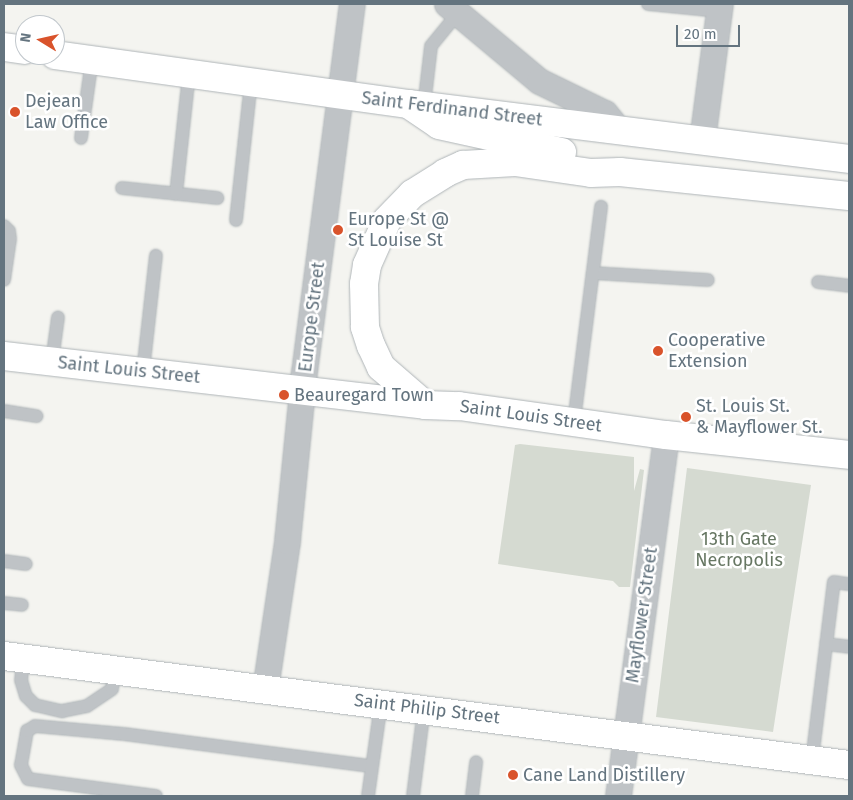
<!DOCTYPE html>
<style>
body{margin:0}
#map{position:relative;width:853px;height:800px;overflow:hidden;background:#f4f4f0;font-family:"Fira Sans",sans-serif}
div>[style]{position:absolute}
.green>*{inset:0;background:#d5dad1}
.roads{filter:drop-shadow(0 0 1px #afb5b8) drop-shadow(0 0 1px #afb5b8)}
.lane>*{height:12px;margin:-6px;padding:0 6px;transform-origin:6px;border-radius:6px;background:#bfc3c6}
.street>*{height:25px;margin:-12.5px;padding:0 12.5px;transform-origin:12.5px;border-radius:12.5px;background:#bfc3c6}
.secondary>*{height:28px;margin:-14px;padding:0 14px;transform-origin:14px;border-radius:14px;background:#fff}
.primary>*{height:28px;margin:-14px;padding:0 14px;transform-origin:14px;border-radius:14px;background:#fff}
.highway>*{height:28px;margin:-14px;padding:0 14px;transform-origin:14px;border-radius:14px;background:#fff}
.dots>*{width:14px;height:14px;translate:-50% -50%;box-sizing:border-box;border:2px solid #fff;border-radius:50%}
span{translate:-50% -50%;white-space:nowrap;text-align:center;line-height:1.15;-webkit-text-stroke:5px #fff;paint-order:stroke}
.poi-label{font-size:18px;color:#64747f}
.left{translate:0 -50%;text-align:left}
.street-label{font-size:18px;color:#64747f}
.park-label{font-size:18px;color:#677763}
.frame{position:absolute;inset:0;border:5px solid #64747f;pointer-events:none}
.north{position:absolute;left:15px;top:15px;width:50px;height:50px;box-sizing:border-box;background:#fff;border:1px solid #c1c7cc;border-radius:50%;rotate:279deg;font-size:14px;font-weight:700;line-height:20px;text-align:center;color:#64747f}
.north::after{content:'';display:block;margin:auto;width:18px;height:22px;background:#d9532b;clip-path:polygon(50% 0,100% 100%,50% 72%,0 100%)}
.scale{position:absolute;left:676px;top:25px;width:64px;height:22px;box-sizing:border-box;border:2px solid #64747f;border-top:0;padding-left:6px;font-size:15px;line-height:18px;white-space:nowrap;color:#64747f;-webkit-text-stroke:4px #fff;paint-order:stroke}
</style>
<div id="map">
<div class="green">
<div style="clip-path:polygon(520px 444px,634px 457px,634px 491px,640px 469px,644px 470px,630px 587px,619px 587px,613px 581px,498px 564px,515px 445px)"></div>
<div style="clip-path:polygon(687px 468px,811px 485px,773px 732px,656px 717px)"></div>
</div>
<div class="roads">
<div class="lane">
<div style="left:648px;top:4px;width:71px;rotate:5.6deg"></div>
<div style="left:424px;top:106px;width:60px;rotate:-83.3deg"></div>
<div style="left:431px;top:46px;width:43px;rotate:-50.7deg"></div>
<div style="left:81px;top:138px;width:79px;rotate:-82deg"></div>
<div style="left:122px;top:188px;width:96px;rotate:6deg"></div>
<div style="left:176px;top:194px;width:120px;rotate:-83.8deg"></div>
<div style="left:236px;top:220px;width:138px;rotate:-83.8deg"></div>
<div style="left:4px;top:226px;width:7px;rotate:45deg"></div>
<div style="left:9px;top:231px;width:8px;rotate:83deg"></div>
<div style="left:10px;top:239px;width:41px;rotate:98.3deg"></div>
<div style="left:593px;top:273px;width:115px;rotate:3.5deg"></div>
<div style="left:818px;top:282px;width:31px;rotate:7deg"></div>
<div style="left:52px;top:361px;width:44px;rotate:-82.2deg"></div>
<div style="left:143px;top:371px;width:116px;rotate:-83.6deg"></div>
<div style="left:4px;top:411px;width:33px;rotate:9deg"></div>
<div style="left:574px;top:421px;width:216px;rotate:-82.8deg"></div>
<div style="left:4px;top:561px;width:22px;rotate:8deg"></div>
<div style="left:4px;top:603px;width:18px;rotate:6deg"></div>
<div style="left:826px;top:644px;width:23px;rotate:7deg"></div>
<div style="left:23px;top:659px;width:21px;rotate:95deg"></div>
<div style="left:21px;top:680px;width:17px;rotate:73deg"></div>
<div style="left:26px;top:696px;width:13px;rotate:45deg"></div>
<div style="left:35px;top:705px;width:28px;rotate:13deg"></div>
<div style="left:62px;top:711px;width:25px;rotate:-11deg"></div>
<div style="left:87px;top:706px;width:30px;rotate:-34deg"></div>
<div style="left:112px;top:689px;width:19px;rotate:-81deg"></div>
<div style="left:812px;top:760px;width:179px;rotate:-83deg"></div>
<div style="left:834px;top:582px;width:15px;rotate:8deg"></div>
<div style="left:156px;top:796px;width:129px;rotate:-172.4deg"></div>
<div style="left:28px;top:779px;width:16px;rotate:-117deg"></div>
<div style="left:21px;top:765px;width:35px;rotate:-80deg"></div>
<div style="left:27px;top:731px;width:9px;rotate:-32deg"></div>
<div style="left:35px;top:726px;width:89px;rotate:5.1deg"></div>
<div style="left:124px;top:734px;width:250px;rotate:7.4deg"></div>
<div style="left:368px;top:796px;width:93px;rotate:-82deg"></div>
<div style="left:413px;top:796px;width:88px;rotate:-82.8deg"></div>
<div style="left:472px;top:796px;width:34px;rotate:-83deg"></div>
</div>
<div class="street">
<div style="left:447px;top:4px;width:120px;rotate:39.9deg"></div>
<div style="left:539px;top:81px;width:73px;rotate:25.9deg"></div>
<div style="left:605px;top:113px;width:22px;rotate:51deg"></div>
<div style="left:702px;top:140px;width:137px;rotate:-82.5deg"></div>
<div style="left:265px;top:689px;width:150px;rotate:-81.5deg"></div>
<div style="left:287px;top:541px;width:170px;rotate:-84.3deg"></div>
<div style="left:304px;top:372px;width:371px;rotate:-82.6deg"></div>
<div style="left:618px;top:796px;width:364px;rotate:-82.4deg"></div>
</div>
<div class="secondary">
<div style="left:4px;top:47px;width:21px;rotate:8deg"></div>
<div style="left:55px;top:55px;width:356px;rotate:7.9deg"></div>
<div style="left:408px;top:104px;width:444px;rotate:7.1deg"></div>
</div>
<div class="primary">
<div style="left:4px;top:356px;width:424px;rotate:6.6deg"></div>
<div style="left:425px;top:405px;width:34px;rotate:2deg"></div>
<div style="left:459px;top:406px;width:209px;rotate:8deg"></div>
<div style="left:666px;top:435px;width:184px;rotate:6.2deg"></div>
<div style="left:4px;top:656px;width:852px;rotate:7.35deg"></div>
</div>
<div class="highway">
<div style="left:408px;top:104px;width:37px;rotate:34deg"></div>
<div style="left:439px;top:125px;width:126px;rotate:12.4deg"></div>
<div style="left:425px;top:405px;width:58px;rotate:-139.2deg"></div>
<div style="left:381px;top:367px;width:23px;rotate:-115deg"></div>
<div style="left:371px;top:346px;width:20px;rotate:-108deg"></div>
<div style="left:365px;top:327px;width:43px;rotate:-91.3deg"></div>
<div style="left:364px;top:284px;width:19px;rotate:-81deg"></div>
<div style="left:367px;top:265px;width:49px;rotate:-66deg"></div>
<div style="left:387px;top:220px;width:36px;rotate:-46deg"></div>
<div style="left:412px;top:194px;width:39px;rotate:-32deg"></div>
<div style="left:445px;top:173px;width:20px;rotate:-24deg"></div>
<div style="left:463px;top:165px;width:52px;rotate:-3.3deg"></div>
<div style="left:515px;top:162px;width:77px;rotate:8.2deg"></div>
<div style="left:591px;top:173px;width:29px;rotate:-2deg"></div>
<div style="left:620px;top:172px;width:230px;rotate:6deg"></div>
</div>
</div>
<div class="dots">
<div style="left:15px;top:112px;background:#d9532b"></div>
<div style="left:338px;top:230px;background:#d9532b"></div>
<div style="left:658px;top:351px;background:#d9532b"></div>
<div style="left:284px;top:395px;background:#d9532b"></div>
<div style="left:686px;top:417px;background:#d9532b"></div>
<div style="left:513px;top:775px;background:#d9532b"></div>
</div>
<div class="poi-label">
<span class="left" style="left:25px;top:112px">Dejean<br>Law Office</span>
<span class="left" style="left:348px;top:230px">Europe St @<br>St Louise St</span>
<span class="left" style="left:668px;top:351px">Cooperative<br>Extension</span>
<span class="left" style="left:294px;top:395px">Beauregard Town</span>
<span class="left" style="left:696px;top:417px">St. Louis St.<br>&amp; Mayflower St.</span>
<span class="left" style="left:523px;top:775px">Cane Land Distillery</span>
</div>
<div class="street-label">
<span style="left:452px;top:109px;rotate:7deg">Saint Ferdinand Street</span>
<span style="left:312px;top:317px;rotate:-83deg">Europe Street</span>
<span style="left:129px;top:370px;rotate:6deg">Saint Louis Street</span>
<span style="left:531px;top:416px;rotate:8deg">Saint Louis Street</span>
<span style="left:642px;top:615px;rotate:-82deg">Mayflower Street</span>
<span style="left:427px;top:709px;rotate:7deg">Saint Philip Street</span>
</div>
<div class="park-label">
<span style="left:739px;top:550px">13th Gate<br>Necropolis</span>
</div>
<div class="frame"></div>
<div class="north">N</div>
<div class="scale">20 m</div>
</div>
